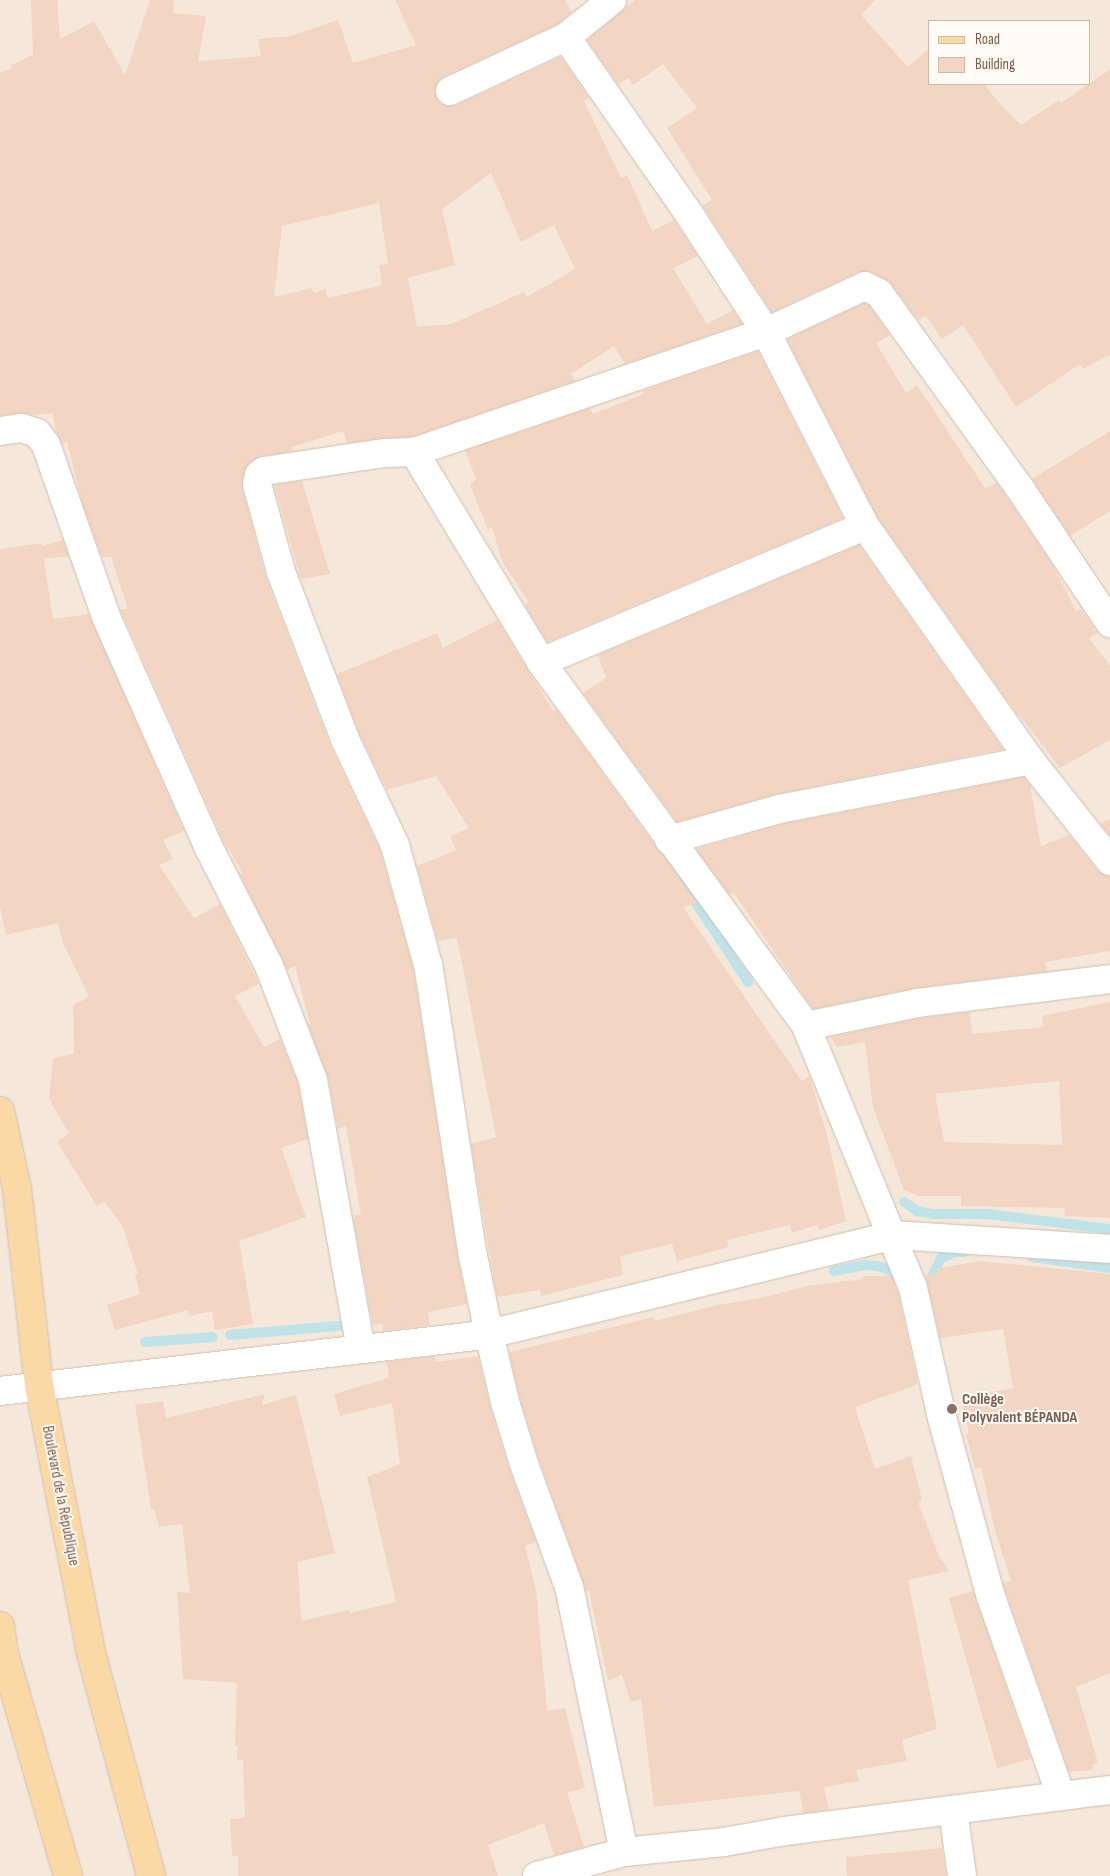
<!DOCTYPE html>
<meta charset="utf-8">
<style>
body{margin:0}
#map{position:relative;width:1110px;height:1876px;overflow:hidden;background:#fdf6ec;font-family:"Sofia Sans Condensed",sans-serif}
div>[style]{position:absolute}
.residential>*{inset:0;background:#f5e8da}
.stream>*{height:10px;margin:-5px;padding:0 5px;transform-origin:5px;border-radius:5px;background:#bfe3e8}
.building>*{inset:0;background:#f3d5c3}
.roads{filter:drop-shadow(0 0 1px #d1beb0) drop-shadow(0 0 1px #d1beb0)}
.minor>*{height:28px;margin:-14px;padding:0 14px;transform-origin:14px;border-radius:14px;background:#fff}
.major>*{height:28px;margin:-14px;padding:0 14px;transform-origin:14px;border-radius:14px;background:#fbd9a5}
.dots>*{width:14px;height:14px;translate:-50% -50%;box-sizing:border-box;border:2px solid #fffaf3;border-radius:50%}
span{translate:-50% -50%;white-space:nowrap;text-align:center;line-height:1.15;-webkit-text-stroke:4px #fffaf3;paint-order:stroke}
.education-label{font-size:16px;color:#785e54;font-weight:700}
.left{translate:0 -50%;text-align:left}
.street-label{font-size:16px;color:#7a5c4d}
.legend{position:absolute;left:928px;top:20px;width:162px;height:65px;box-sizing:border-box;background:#fffaf3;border:1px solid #cabbb1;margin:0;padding:6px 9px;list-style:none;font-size:15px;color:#7a5c4d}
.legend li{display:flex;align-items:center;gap:10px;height:25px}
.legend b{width:25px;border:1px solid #cabbb1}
</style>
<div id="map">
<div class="residential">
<div style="clip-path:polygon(evenodd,0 0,1110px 0,1110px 1876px,0 1876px,0 0,929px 21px,1089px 21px,1089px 84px,929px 84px,929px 21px)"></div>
</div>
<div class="stream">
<div style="left:665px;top:856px;width:151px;rotate:56.6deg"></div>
<div style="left:904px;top:1202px;width:16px;rotate:35deg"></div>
<div style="left:917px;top:1211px;width:16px;rotate:11deg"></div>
<div style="left:933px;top:1214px;width:54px"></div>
<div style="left:987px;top:1214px;width:124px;rotate:7deg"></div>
<div style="left:1032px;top:1257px;width:79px;rotate:8deg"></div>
<div style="left:834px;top:1271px;width:32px;rotate:-11deg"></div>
<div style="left:865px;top:1265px;width:13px;rotate:4deg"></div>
<div style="left:878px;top:1266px;width:12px;rotate:20deg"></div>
<div style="left:889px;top:1270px;width:16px;rotate:43deg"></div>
<div style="left:933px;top:1275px;width:19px;rotate:-65deg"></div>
<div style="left:941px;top:1258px;width:15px;rotate:-23deg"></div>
<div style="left:955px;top:1252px;width:10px"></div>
<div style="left:230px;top:1335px;width:109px;rotate:-4.7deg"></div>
<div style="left:145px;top:1342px;width:68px;rotate:-4.2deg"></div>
</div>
<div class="building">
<div style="clip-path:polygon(evenodd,31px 0,57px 0,60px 39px,94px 21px,125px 75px,150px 0,174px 0,173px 13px,206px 16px,198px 61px,261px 56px,258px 39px,291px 36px,338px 20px,353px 63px,416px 45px,395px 0,565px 0,572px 12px,558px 24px,443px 77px,438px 82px,435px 89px,436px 98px,441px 104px,448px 106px,457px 105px,561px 57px,589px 98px,584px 101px,621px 178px,627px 175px,652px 231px,674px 220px,698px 256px,673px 268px,707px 324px,733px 310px,742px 324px,625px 364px,614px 346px,571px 374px,575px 381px,414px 436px,347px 443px,343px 431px,292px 447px,293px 451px,261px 456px,249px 463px,244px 472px,242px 488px,266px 578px,330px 745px,380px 850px,413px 968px,457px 1253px,467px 1304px,428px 1312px,430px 1325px,383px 1331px,382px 1324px,373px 1325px,354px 1222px,354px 1215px,361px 1215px,346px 1126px,338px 1129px,328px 1077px,308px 1025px,310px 1024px,295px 966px,287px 970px,240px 874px,243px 873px,222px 838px,122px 613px,120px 610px,128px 609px,111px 557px,102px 557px,82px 502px,67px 442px,62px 444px,56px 432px,53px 413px,31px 415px,20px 413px,0 415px,0 73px,12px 68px,11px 65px,33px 55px,31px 0,491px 173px,521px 242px,554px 225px,575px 269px,527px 297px,524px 292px,451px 324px,417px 327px,408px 278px,455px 265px,442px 209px,491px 173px,31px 0,379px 203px,388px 264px,379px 265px,382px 285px,328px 298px,325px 289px,314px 293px,312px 288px,274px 297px,282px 226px,379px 203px)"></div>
<div style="clip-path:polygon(635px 0,875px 0,861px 15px,908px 67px,929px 48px,929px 84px,984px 84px,1000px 104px,1021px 125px,1059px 100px,1061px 103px,1110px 69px,1110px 355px,1083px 369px,1080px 364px,1016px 407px,963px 325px,942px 339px,926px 316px,918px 320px,891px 284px,872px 272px,858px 272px,772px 312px,702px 205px,712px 200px,667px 128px,697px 108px,663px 64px,633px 85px,629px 78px,618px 84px,587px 40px)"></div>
<div style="clip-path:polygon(865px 303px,869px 305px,890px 335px,876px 343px,906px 393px,917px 385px,985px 488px,997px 483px,1054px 567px,1076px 611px,1081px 609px,1097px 633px,1089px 638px,1110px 666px,1110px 740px,1060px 768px,1018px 713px,1019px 717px,878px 518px,787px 339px)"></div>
<div style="clip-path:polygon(758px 351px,843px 518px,547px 642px,525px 605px,529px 603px,502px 561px,492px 527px,488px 529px,470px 485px,476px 479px,465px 451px,590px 408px,593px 414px,644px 394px,642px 391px)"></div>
<div style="clip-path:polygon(1110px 431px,1110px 511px,1070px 536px,1032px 479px)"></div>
<div style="clip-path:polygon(302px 481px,330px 574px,301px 579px,274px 485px)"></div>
<div style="clip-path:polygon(63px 540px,69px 557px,44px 558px,53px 619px,89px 614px,184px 831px,163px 840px,173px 859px,159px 865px,194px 918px,220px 904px,259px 984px,235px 996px,264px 1047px,280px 1039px,298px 1084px,308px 1139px,281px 1148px,306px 1217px,239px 1241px,253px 1324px,215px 1330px,212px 1311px,189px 1316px,188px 1310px,115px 1330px,107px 1305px,140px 1294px,135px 1275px,138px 1274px,122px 1225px,104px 1201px,97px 1206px,57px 1142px,69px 1133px,49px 1099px,53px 1059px,74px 1053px,73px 1005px,89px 997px,63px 943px,58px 923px,6px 935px,0 907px,0 549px,42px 543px,42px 546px)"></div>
<div style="clip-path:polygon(859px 545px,1003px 749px,776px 794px,677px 822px,583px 693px,606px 678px,598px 655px)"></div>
<div style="clip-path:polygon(497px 620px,553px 711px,556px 709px,697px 903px,683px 907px,802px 1081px,809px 1076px,827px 1135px,846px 1221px,819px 1230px,817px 1225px,792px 1233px,790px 1225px,727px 1240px,729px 1247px,677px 1261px,672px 1244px,620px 1256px,623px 1275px,541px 1296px,540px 1290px,497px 1297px,471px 1144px,496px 1137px,457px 938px,438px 941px,417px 866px,456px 850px,450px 836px,469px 828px,436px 776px,387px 790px,359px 733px,337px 674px,437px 633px,443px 648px)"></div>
<div style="clip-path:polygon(1024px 777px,1030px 786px,1041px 846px,1069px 835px,1098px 871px,1110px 876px,1110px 951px,1045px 962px,1047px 971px,916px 988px,813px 1009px,734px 893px,729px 894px,696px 849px,783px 824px)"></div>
<div style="clip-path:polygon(1110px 819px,1110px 836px,1100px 823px)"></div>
<div style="clip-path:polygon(evenodd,1110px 1002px,1110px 1218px,1065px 1216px,1064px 1208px,961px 1206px,961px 1196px,919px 1196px,904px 1190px,873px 1107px,865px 1042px,837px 1047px,830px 1037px,921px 1018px,970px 1012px,972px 1034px,1044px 1027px,1042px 1016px,1110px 1002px,1059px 1081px,1062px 1145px,944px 1142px,935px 1094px,1059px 1081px)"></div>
<div style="clip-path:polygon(980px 1261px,1110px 1274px,1110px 1673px,1076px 1687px,1098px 1763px,1092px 1765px,1093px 1770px,1069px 1772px,1005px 1589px,1003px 1583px,1011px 1580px,995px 1531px,981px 1467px,975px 1469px,966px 1434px,969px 1433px,961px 1398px,1013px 1388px,1003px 1329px,940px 1338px,925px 1275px,937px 1275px,936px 1269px)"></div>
<div style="clip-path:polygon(863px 1276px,891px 1276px,898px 1293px,918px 1384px,855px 1407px,875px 1469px,911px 1456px,922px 1500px,918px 1502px,938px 1554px,949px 1571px,908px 1580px,937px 1729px,902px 1740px,907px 1761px,856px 1770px,859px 1781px,824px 1787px,829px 1810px,804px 1813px,799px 1791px,654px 1807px,641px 1699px,631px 1702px,622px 1675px,608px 1681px,589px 1590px,586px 1591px,539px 1459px,520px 1398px,509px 1352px,654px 1317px,655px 1321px,717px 1305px,760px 1298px,807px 1286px,863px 1279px)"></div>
<div style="clip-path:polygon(435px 1356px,436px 1362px,478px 1356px,490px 1407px,509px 1469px,536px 1542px,525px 1546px,536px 1590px,547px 1711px,565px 1708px,585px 1788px,567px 1792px,584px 1847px,554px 1855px,544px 1823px,488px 1845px,498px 1876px,238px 1876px,238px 1856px,232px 1856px,230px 1819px,245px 1818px,243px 1760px,237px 1760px,237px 1746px,235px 1746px,237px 1683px,183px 1679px,177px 1592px,190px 1593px,182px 1524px,159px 1527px,154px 1509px,151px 1509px,135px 1405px,163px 1401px,166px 1418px,265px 1394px,262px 1405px,296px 1395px,335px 1553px,298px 1562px,301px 1621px,349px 1610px,350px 1613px,396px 1602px,367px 1477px,400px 1464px,392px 1403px,340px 1416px,334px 1394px,389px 1378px,387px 1362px)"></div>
<div style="clip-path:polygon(973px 1591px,1031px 1759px,997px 1768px,949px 1598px)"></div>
<div style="clip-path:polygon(942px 1848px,946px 1876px,847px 1876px,846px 1857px)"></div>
</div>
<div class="roads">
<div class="minor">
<div style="left:566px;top:37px;width:219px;rotate:55.2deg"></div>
<div style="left:691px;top:217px;width:137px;rotate:56.9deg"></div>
<div style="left:766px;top:332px;width:218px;rotate:63deg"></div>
<div style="left:865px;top:526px;width:286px;rotate:54.8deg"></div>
<div style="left:1030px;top:760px;width:129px;rotate:51.6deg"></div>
<div style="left:450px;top:91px;width:128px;rotate:-25deg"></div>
<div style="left:566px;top:37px;width:59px;rotate:-38.8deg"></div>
<div style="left:0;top:431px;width:22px;rotate:-8deg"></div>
<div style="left:22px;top:428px;width:16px;rotate:18deg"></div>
<div style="left:37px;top:433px;width:15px;rotate:53deg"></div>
<div style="left:46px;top:445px;width:184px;rotate:70.7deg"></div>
<div style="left:107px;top:619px;width:251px;rotate:66deg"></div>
<div style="left:209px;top:848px;width:132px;rotate:63deg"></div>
<div style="left:269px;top:966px;width:122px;rotate:68.9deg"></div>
<div style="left:313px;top:1080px;width:273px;rotate:79.9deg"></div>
<div style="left:414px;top:452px;width:245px;rotate:58.8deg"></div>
<div style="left:541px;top:662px;width:450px;rotate:53.9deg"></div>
<div style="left:806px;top:1026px;width:283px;rotate:67.8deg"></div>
<div style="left:913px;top:1288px;width:133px;rotate:77.4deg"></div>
<div style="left:942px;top:1418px;width:182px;rotate:74.7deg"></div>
<div style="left:990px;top:1594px;width:214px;rotate:70.6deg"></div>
<div style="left:541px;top:662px;width:351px;rotate:-22.8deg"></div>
<div style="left:669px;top:840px;width:114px;rotate:-15.7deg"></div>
<div style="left:779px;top:809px;width:256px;rotate:-11deg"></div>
<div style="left:806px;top:1026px;width:114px;rotate:-11.6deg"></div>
<div style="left:918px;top:1003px;width:193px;rotate:-7.1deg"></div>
<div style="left:0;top:1391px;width:492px;rotate:-6.6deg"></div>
<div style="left:489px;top:1334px;width:417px;rotate:-13.7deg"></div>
<div style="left:894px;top:1235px;width:216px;rotate:3.7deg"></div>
<div style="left:953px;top:1810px;width:67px;rotate:82.2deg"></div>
<div style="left:624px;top:1852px;width:271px;rotate:-101.7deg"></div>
<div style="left:569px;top:1587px;width:131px;rotate:-110.1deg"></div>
<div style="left:524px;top:1464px;width:65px;rotate:-107deg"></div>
<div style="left:505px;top:1402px;width:70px;rotate:-103.2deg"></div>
<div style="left:489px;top:1334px;width:85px;rotate:-101.6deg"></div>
<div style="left:472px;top:1251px;width:289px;rotate:-98.7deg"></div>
<div style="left:428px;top:965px;width:124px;rotate:-105.4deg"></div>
<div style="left:395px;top:845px;width:117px;rotate:-115.3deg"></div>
<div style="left:345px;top:739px;width:179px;rotate:-111deg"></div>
<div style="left:281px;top:572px;width:91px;rotate:-105.3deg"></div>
<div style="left:257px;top:484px;width:9px;rotate:-77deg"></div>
<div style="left:259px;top:475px;width:6px;rotate:-39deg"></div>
<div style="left:264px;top:471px;width:122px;rotate:-8.5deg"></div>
<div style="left:385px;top:453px;width:29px;rotate:-2deg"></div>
<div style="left:414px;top:452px;width:372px;rotate:-18.8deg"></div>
<div style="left:766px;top:332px;width:109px;rotate:-24.9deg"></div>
<div style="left:865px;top:286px;width:16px;rotate:27deg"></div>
<div style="left:879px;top:293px;width:239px;rotate:54.2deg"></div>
<div style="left:1019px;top:487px;width:164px;rotate:56.2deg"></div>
<div style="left:537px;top:1876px;width:90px;rotate:-15.4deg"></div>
<div style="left:624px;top:1852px;width:100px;rotate:-5.7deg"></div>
<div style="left:724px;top:1842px;width:62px;rotate:-10.2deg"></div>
<div style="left:785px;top:1831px;width:328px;rotate:-7.2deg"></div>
</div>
<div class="major">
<div style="left:0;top:1111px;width:80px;rotate:77.7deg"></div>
<div style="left:17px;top:1189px;width:197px;rotate:83.6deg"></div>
<div style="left:39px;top:1385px;width:273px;rotate:79deg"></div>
<div style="left:91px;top:1653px;width:231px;rotate:74.9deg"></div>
<div style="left:0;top:1626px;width:28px;rotate:82deg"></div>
<div style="left:4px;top:1654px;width:231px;rotate:73.9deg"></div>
</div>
</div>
<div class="dots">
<div style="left:952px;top:1409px;background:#8d6e63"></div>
</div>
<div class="education-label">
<span class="left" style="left:962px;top:1409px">Collège<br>Polyvalent BÉPANDA</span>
</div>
<div class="street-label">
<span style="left:60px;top:1496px;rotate:79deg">Boulevard de la République</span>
</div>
<ul class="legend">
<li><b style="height:6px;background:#fbd9a5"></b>Road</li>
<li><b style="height:14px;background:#f3d5c3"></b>Building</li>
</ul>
</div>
